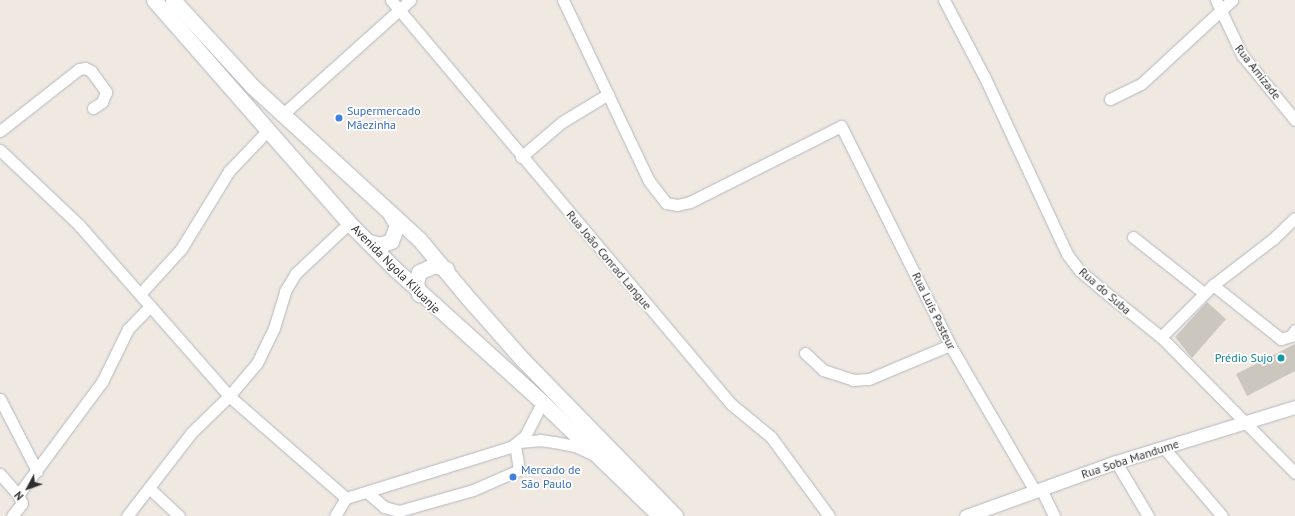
<!DOCTYPE html>
<meta charset="utf-8">
<style>
body{margin:0}
#map{position:relative;width:1295px;height:516px;overflow:hidden;background:#efe9e1;font-family:"PT Sans",sans-serif}
div>[style]{position:absolute}
.building>*{inset:0;background:#cbc7bf}
.roads{filter:drop-shadow(0 0 1px #b4b7c1) drop-shadow(0 0 1px #b4b7c1)}
.minor>*{height:11px;margin:-5.5px;padding:0 5.5px;transform-origin:5.5px;border-radius:5.5px;background:#fff}
.tertiary>*{height:13px;margin:-6.5px;padding:0 6.5px;transform-origin:6.5px;border-radius:6.5px;background:#fff}
.secondary>*{height:15px;margin:-7.5px;padding:0 7.5px;transform-origin:7.5px;border-radius:7.5px;background:#fff}
.dots>*{width:11px;height:11px;translate:-50% -50%;box-sizing:border-box;border:2px solid #fff;border-radius:50%}
span{translate:-50% -50%;white-space:nowrap;text-align:center;line-height:1.15;-webkit-text-stroke:3.5px #fff;paint-order:stroke}
.street-label{font-size:12px;color:#2e2e2e}
.shop-label{font-size:12px;color:#366cbe}
.left{translate:0 -50%;text-align:left}
.culture-label{font-size:12px;color:#0d838f}
.right{translate:-100% -50%;text-align:right}
.north{position:absolute;left:8px;top:468px;width:40px;height:40px;-webkit-text-stroke:3px #fff;paint-order:stroke;rotate:229deg;font-size:11px;font-weight:700;line-height:16px;text-align:center;color:#2e2e2e}
.north::after{content:'';display:block;margin:auto;width:14px;height:18px;background:#2e2e2e;clip-path:polygon(50% 0,100% 100%,50% 72%,0 100%)}
</style>
<div id="map">
<div class="building">
<div style="clip-path:polygon(1207px 302px,1226px 319px,1192px 358px,1175px 337px)"></div>
<div style="clip-path:polygon(1295px 344px,1295px 371px,1247px 396px,1236px 374px)"></div>
</div>
<div class="roads">
<div class="minor">
<div style="left:391px;top:0;width:528px;rotate:49.92deg"></div>
<div style="left:731px;top:404px;width:52px;rotate:39.5deg"></div>
<div style="left:771px;top:437px;width:98px;rotate:53.7deg"></div>
<div style="left:563px;top:0;width:200px;rotate:64.6deg"></div>
<div style="left:649px;top:181px;width:28px;rotate:52deg"></div>
<div style="left:666px;top:203px;width:11px;rotate:10deg"></div>
<div style="left:677px;top:205px;width:13px;rotate:-13deg"></div>
<div style="left:690px;top:202px;width:169px;rotate:-26.7deg"></div>
<div style="left:841px;top:126px;width:245px;rotate:63.5deg"></div>
<div style="left:950px;top:345px;width:169px;rotate:59.8deg"></div>
<div style="left:944px;top:0;width:88px;rotate:62.3deg"></div>
<div style="left:985px;top:78px;width:194px;rotate:65deg"></div>
<div style="left:1067px;top:254px;width:21px;rotate:53deg"></div>
<div style="left:1080px;top:271px;width:26px;rotate:40deg"></div>
<div style="left:1100px;top:288px;width:78px;rotate:38.8deg"></div>
<div style="left:1161px;top:337px;width:191px;rotate:45.4deg"></div>
<div style="left:1216px;top:0;width:61px;rotate:64.7deg"></div>
<div style="left:1242px;top:55px;width:84px;rotate:50.8deg"></div>
<div style="left:1110px;top:99px;width:34px;rotate:-26deg"></div>
<div style="left:1141px;top:84px;width:124px;rotate:-42.7deg"></div>
<div style="left:282px;top:115px;width:172px;rotate:-41.9deg"></div>
<div style="left:0;top:131px;width:100px;rotate:-38.1deg"></div>
<div style="left:79px;top:69px;width:6px;rotate:-9deg"></div>
<div style="left:85px;top:68px;width:7px;rotate:27deg"></div>
<div style="left:91px;top:71px;width:26px;rotate:54deg"></div>
<div style="left:106px;top:92px;width:11px;rotate:112deg"></div>
<div style="left:102px;top:102px;width:11px;rotate:146deg"></div>
<div style="left:0;top:150px;width:109px;rotate:43.5deg"></div>
<div style="left:79px;top:225px;width:227px;rotate:48.7deg"></div>
<div style="left:229px;top:396px;width:155px;rotate:41.1deg"></div>
<div style="left:521px;top:157px;width:54px;rotate:-40.5deg"></div>
<div style="left:562px;top:122px;width:54px;rotate:-31.3deg"></div>
<div style="left:1133px;top:237px;width:90px;rotate:38.3deg"></div>
<div style="left:1213px;top:285px;width:87px;rotate:38.5deg"></div>
<div style="left:1281px;top:339px;width:10px;rotate:-17deg"></div>
<div style="left:1291px;top:336px;width:7px;rotate:-56deg"></div>
<div style="left:140px;top:294px;width:61px;rotate:-47.7deg"></div>
<div style="left:181px;top:249px;width:92px;rotate:-58.4deg"></div>
<div style="left:229px;top:171px;width:58px;rotate:-46.4deg"></div>
<div style="left:1161px;top:337px;width:74px;rotate:-45deg"></div>
<div style="left:1213px;top:285px;width:76px;rotate:-37.5deg"></div>
<div style="left:1273px;top:239px;width:30px;rotate:-44deg"></div>
<div style="left:805px;top:353px;width:25px;rotate:43deg"></div>
<div style="left:823px;top:370px;width:32px;rotate:18deg"></div>
<div style="left:853px;top:380px;width:16px;rotate:-4deg"></div>
<div style="left:869px;top:379px;width:88px;rotate:-22.8deg"></div>
<div style="left:0;top:399px;width:81px;rotate:62.8deg"></div>
<div style="left:519px;top:442px;width:21px;rotate:-5deg"></div>
<div style="left:540px;top:440px;width:14px;rotate:8deg"></div>
<div style="left:554px;top:442px;width:21px;rotate:11deg"></div>
<div style="left:575px;top:446px;width:19px;rotate:25deg"></div>
<div style="left:1164px;top:448px;width:89px;rotate:49.5deg"></div>
<div style="left:1116px;top:462px;width:63px;rotate:59.3deg"></div>
<div style="left:0;top:474px;width:28px;rotate:49deg"></div>
<div style="left:18px;top:495px;width:141px;rotate:-53.4deg"></div>
<div style="left:102px;top:382px;width:59px;rotate:-63.9deg"></div>
<div style="left:128px;top:329px;width:32px;rotate:-46deg"></div>
<div style="left:149px;top:488px;width:41px;rotate:43deg"></div>
<div style="left:1041px;top:489px;width:30px;rotate:64deg"></div>
<div style="left:367px;top:492px;width:23px;rotate:41deg"></div>
<div style="left:384px;top:507px;width:16px;rotate:15deg"></div>
<div style="left:399px;top:511px;width:77px;rotate:-15.8deg"></div>
<div style="left:473px;top:490px;width:50px;rotate:-23.5deg"></div>
<div style="left:519px;top:470px;width:25px;rotate:-99deg"></div>
<div style="left:12px;top:516px;width:16px;rotate:-52deg"></div>
<div style="left:22px;top:503px;width:9px;rotate:-117deg"></div>
<div style="left:127px;top:516px;width:106px;rotate:-52.3deg"></div>
<div style="left:192px;top:432px;width:52px;rotate:-44.2deg"></div>
<div style="left:229px;top:396px;width:43px;rotate:-49.7deg"></div>
<div style="left:257px;top:363px;width:39px;rotate:-64deg"></div>
<div style="left:274px;top:328px;width:39px;rotate:-73deg"></div>
<div style="left:285px;top:291px;width:21px;rotate:-59deg"></div>
<div style="left:296px;top:273px;width:73px;rotate:-43.3deg"></div>
<div style="left:335px;top:516px;width:21px;rotate:-59deg"></div>
<div style="left:346px;top:498px;width:173px;rotate:-17.2deg"></div>
<div style="left:511px;top:447px;width:18px;rotate:-38deg"></div>
<div style="left:525px;top:436px;width:38px;rotate:-63deg"></div>
</div>
<div class="tertiary">
<div style="left:966px;top:516px;width:159px;rotate:-19.8deg"></div>
<div style="left:1116px;top:462px;width:187px;rotate:-17.1deg"></div>
</div>
<div class="secondary">
<div style="left:154px;top:0;width:296px;rotate:48.8deg"></div>
<div style="left:349px;top:223px;width:65px;rotate:45deg"></div>
<div style="left:395px;top:269px;width:198px;rotate:42.1deg"></div>
<div style="left:542px;top:402px;width:164px;rotate:44deg"></div>
<div style="left:173px;top:0;width:118px;rotate:47.4deg"></div>
<div style="left:253px;top:87px;width:225px;rotate:42.5deg"></div>
<div style="left:419px;top:239px;width:78px;rotate:50.2deg"></div>
<div style="left:469px;top:299px;width:81px;rotate:48.5deg"></div>
<div style="left:523px;top:360px;width:218px;rotate:45.7deg"></div>
<div style="left:369px;top:242px;width:11px;rotate:15deg"></div>
<div style="left:380px;top:245px;width:12px;rotate:-20deg"></div>
<div style="left:391px;top:241px;width:17px;rotate:-69deg"></div>
<div style="left:397px;top:225px;width:12px;rotate:-121deg"></div>
<div style="left:419px;top:294px;width:11px;rotate:-105deg"></div>
<div style="left:416px;top:283px;width:11px;rotate:-75deg"></div>
<div style="left:419px;top:272px;width:17px;rotate:-24deg"></div>
<div style="left:435px;top:265px;width:12px;rotate:20deg"></div>
</div>
</div>
<div class="dots">
<div style="left:339px;top:118px;background:#3f7fe0"></div>
<div style="left:1281px;top:358px;background:#0f9aa8"></div>
<div style="left:513px;top:477px;background:#3f7fe0"></div>
</div>
<div class="street-label">
<span style="left:1258px;top:72px;rotate:52deg">Rua Amizade</span>
<span style="left:609px;top:260px;rotate:50deg">Rua João Conrad Langue</span>
<span style="left:396px;top:269px;rotate:45deg">Avenida Ngola Kiluanje</span>
<span style="left:1105px;top:291px;rotate:41deg">Rua do Suba</span>
<span style="left:934px;top:311px;rotate:64deg">Rua Luís Pasteur</span>
<span style="left:1130px;top:459px;rotate:-18deg">Rua Soba Mandume</span>
</div>
<div class="shop-label">
<span class="left" style="left:347px;top:118px">Supermercado<br>Mãezinha</span>
<span class="left" style="left:521px;top:477px">Mercado de<br>São Paulo</span>
</div>
<div class="culture-label">
<span class="right" style="left:1273px;top:358px">Prédio Sujo</span>
</div>
<div class="north">N</div>
</div>
